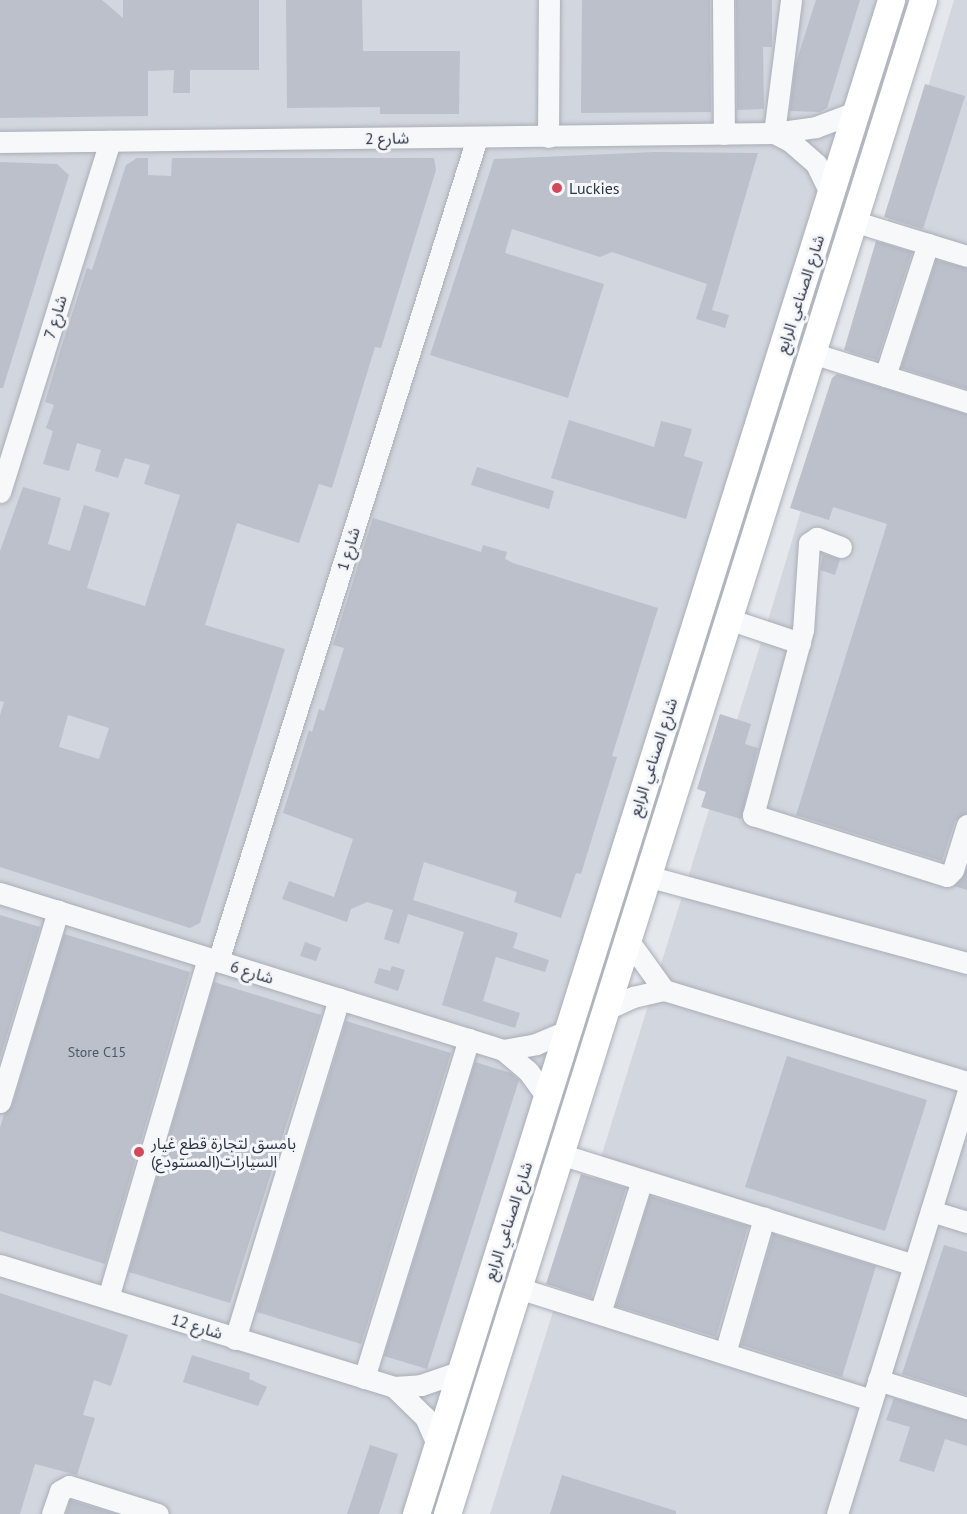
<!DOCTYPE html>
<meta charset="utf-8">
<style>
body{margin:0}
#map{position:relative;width:967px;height:1514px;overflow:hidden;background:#e4e7ec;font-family:"PT Sans","Noto Sans Arabic",sans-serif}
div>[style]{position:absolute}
.built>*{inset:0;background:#d2d6de}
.building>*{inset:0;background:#bbc0ca}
.roads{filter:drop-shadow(0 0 2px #a9aeb7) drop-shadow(0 0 2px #a9aeb7)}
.minor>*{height:21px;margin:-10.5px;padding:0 10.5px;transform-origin:10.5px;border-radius:10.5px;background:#f7f8fa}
.major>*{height:27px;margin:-13.5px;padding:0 13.5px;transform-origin:13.5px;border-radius:13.5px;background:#fff}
.dots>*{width:16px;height:16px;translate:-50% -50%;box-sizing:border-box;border:3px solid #f4f6f9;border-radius:50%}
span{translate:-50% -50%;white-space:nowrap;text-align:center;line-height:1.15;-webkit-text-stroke:6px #f4f6f9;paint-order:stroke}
.number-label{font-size:14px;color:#4f5766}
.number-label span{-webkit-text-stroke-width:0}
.street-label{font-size:16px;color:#2b3445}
.poi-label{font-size:16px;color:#2b3445}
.left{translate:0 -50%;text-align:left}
</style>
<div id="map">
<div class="built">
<div style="clip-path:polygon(0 0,877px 0,410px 1514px,0 1514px)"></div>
<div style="clip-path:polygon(954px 0,967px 0,967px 1514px,490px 1514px,773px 604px)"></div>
</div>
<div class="building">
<div style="clip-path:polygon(0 0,102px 0,123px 18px,123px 0,259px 0,259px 70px,190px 70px,190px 93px,173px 93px,174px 70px,148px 71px,148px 116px,0 118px)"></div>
<div style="clip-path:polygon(286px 0,362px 0,363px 51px,460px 51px,459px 114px,380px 114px,380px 107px,287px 108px)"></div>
<div style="clip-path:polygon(582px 0,710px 0,711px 112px,581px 113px)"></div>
<div style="clip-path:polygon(736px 0,772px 0,772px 47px,763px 47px,764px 109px,737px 110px)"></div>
<div style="clip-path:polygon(816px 0,860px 0,827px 108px,820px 112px,790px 111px,795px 66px)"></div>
<div style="clip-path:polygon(925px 84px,965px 96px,923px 229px,884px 217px)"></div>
<div style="clip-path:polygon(655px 152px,758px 153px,712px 310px,729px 315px,725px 328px,696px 319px,707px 284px,612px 252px,600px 257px,512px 229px,505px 253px,604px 284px,568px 398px,430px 355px,494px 159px)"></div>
<div style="clip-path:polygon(evenodd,137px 158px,148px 158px,148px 175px,171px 176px,172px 158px,434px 158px,436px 170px,381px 348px,375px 347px,332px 488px,319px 484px,299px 543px,237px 523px,205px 625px,285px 649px,200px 923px,190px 928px,0 867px,0 715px,4px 702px,0 701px,0 551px,23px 487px,61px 498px,48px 544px,70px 551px,84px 505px,110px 513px,87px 588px,145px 606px,180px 495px,144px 484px,150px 465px,125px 458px,118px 478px,95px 471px,101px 450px,77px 443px,69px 471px,43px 464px,53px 431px,46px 428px,54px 405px,45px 402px,62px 345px,87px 268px,92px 270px,126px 165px,137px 158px,68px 715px,109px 728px,99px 759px,59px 747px,68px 715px)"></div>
<div style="clip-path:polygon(0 162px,57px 164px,69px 175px,3px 388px,0 388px)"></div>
<div style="clip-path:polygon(876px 241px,912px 252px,877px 360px,844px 350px)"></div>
<div style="clip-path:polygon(936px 260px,967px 268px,967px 389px,901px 368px)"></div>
<div style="clip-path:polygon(837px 374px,967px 414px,967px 813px,955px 821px,942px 861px,796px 815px,887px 524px,833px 507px,829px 520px,790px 508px,832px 378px)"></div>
<div style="clip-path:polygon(569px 420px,654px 447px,661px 421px,692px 429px,684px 456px,703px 462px,686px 519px,551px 478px)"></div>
<div style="clip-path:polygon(477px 467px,554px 491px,549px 509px,471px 485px)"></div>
<div style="clip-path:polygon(373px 518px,481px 552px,483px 545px,507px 552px,505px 559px,513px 563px,658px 608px,612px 756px,617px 757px,581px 874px,576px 873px,561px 918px,514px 902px,517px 892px,424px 862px,413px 900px,518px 933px,513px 948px,549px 960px,545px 972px,496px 957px,483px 1001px,520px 1013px,515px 1028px,442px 1005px,464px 932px,408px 914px,399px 944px,384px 939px,393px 910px,367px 902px,351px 909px,347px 922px,282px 899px,289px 881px,334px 897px,353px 839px,283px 813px,309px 730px,312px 732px,319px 709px,324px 711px,344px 648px,333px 645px)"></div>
<div style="clip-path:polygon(823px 554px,840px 559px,835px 575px,820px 570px)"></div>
<div style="clip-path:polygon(720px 714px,751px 724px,745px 744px,758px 748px,741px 819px,701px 807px,706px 792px,697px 789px)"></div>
<div style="clip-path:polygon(967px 868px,967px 890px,954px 886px,962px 879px)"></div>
<div style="clip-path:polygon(0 915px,40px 927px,0 1058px)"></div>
<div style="clip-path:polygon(64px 934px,190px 972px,105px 1264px,0 1231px,0 1128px,4px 1114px,12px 1106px)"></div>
<div style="clip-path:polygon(305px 942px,321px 948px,316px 961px,300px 956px)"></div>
<div style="clip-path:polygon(392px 966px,405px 970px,398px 991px,374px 983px,379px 968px,390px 971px)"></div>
<div style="clip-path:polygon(214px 982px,321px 1015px,230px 1303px,129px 1272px)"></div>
<div style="clip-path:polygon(346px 1021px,451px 1053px,361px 1344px,257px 1312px)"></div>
<div style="clip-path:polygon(787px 1056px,927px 1100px,885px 1231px,745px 1187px)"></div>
<div style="clip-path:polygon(475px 1062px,511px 1073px,519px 1080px,427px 1369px,384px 1356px)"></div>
<div style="clip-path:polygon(581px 1174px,626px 1188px,591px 1298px,546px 1284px)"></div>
<div style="clip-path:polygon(650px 1196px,748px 1226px,716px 1337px,616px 1306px)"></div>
<div style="clip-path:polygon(773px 1234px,876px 1266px,842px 1377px,741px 1345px)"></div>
<div style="clip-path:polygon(944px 1245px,967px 1252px,967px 1395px,902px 1374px)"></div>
<div style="clip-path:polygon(0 1293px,128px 1335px,111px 1386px,94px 1380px,83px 1415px,95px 1418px,77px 1475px,35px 1464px,20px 1514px,0 1514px)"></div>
<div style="clip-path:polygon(192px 1355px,250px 1373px,249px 1379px,267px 1387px,258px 1406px,183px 1382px)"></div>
<div style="clip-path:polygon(894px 1398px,967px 1420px,967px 1446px,945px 1439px,934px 1472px,899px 1461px,910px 1427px,886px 1420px)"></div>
<div style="clip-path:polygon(370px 1445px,398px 1454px,379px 1514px,347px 1514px)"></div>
<div style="clip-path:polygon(562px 1475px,676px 1511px,676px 1514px,550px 1514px)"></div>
<div style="clip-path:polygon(70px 1500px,116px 1514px,66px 1514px)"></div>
</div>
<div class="roads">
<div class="minor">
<div style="left:723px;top:0;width:134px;rotate:89.6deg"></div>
<div style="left:774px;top:133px;width:134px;rotate:-82.7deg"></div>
<div style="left:774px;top:133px;width:18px;rotate:27deg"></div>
<div style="left:790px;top:141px;width:35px;rotate:41deg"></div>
<div style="left:816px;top:164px;width:34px;rotate:64deg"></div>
<div style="left:548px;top:137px;width:137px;rotate:-89.6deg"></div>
<div style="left:0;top:142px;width:774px;rotate:-0.67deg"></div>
<div style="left:774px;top:133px;width:42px;rotate:-8.1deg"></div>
<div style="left:816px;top:127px;width:43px;rotate:-20.6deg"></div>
<div style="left:853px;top:221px;width:119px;rotate:17.1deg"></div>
<div style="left:812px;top:353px;width:163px;rotate:17.5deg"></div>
<div style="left:885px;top:376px;width:139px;rotate:-72deg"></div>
<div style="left:0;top:492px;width:368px;rotate:-72.6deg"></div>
<div style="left:841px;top:547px;width:26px;rotate:-159deg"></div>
<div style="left:817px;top:538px;width:9px;rotate:148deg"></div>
<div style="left:809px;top:543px;width:87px;rotate:93.9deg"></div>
<div style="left:803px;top:630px;width:192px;rotate:105.1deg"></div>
<div style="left:753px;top:815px;width:203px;rotate:17.5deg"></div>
<div style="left:947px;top:876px;width:8px;rotate:-45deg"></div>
<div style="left:953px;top:870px;width:47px;rotate:-72.7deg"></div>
<div style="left:728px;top:619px;width:76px;rotate:18.4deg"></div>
<div style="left:647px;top:876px;width:332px;rotate:15.2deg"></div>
<div style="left:0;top:893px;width:527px;rotate:17.33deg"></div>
<div style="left:503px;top:1050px;width:33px;rotate:40deg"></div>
<div style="left:528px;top:1071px;width:32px;rotate:54deg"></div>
<div style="left:628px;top:940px;width:62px;rotate:54.2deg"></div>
<div style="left:218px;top:961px;width:863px;rotate:-72.53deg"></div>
<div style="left:605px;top:1010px;width:31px;rotate:-25deg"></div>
<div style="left:633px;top:997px;width:32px;rotate:-13deg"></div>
<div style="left:664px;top:990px;width:317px;rotate:16.9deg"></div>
<div style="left:503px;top:1050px;width:34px;rotate:-10deg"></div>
<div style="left:536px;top:1044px;width:33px;rotate:-23deg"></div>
<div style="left:0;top:1102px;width:200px;rotate:-73.1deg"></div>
<div style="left:560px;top:1154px;width:371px;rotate:17.4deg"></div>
<div style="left:931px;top:1211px;width:38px;rotate:17deg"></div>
<div style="left:0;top:1265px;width:412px;rotate:17.2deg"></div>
<div style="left:394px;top:1387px;width:27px;rotate:-4deg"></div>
<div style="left:421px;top:1385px;width:40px;rotate:-18.9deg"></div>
<div style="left:518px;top:1288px;width:371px;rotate:17.6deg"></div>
<div style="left:108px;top:1298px;width:354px;rotate:-73.6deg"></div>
<div style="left:600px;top:1313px;width:139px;rotate:-72.5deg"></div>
<div style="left:235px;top:1339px;width:356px;rotate:-73deg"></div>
<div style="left:725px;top:1353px;width:141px;rotate:-73.9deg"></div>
<div style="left:364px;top:1378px;width:355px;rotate:-72.8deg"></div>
<div style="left:878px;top:1380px;width:93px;rotate:17.5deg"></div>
<div style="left:394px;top:1387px;width:43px;rotate:44.1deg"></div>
<div style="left:425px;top:1417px;width:30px;rotate:66deg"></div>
<div style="left:52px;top:1514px;width:24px;rotate:-71deg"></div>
<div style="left:60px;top:1491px;width:10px;rotate:-29deg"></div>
<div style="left:69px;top:1486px;width:93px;rotate:17.5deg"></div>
<div style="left:837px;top:1514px;width:441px;rotate:-72.8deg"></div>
</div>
<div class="major">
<div style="left:416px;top:1514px;width:1587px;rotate:-72.58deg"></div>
<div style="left:447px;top:1514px;width:1587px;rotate:-72.55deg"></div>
</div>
</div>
<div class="dots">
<div style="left:557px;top:188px;background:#d1495b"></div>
<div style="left:139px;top:1152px;background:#d1495b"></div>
</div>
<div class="number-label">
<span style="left:97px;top:1052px">Store C15</span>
</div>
<div class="street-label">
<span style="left:387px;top:138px;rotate:-1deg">شارع 2</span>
<span style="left:800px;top:294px;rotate:-72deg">شارع الصناعي الرابع</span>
<span style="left:55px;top:317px;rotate:-73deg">شارع 7</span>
<span style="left:348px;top:549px;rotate:-73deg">شارع 1</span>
<span style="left:653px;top:757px;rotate:-72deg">شارع الصناعي الرابع</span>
<span style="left:252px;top:972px;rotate:17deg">شارع 6</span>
<span style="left:508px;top:1221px;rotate:-72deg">شارع الصناعي الرابع</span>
<span style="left:197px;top:1326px;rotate:17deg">شارع 12</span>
</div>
<div class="poi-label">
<span class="left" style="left:569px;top:188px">Luckies</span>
<span class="left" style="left:151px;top:1152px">بامسق لتجارة قطع غيار<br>السيارات(المستودع)</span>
</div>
</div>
